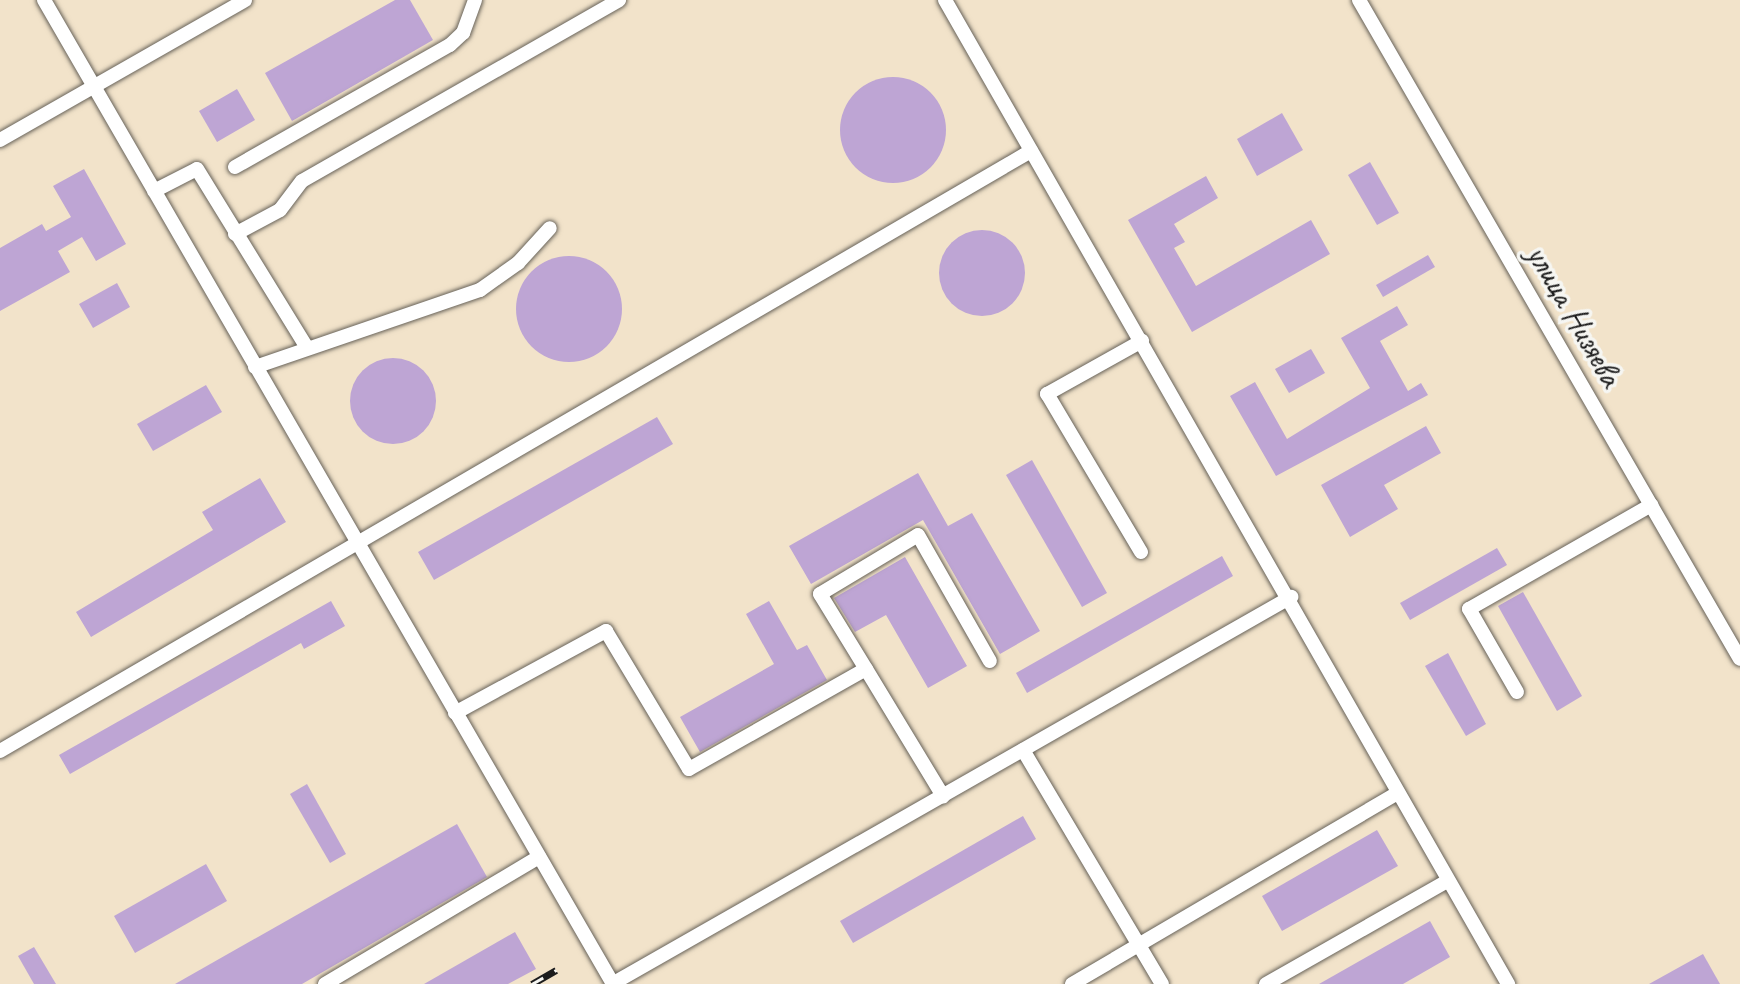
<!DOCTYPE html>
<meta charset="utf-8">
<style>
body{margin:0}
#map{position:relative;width:1740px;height:984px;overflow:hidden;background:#f2e3ca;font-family:Caveat,sans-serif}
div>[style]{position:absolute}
.building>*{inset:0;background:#bea5d4}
.round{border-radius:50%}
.roads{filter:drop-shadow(0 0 2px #676259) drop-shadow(0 0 2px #676259)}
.minor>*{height:14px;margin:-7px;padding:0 7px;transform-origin:7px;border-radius:7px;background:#fff}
.rail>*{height:7px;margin-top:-3.5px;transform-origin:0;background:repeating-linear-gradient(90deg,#f6f6f2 0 13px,#1c1c1c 0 26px);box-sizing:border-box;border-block:2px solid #1c1c1c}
span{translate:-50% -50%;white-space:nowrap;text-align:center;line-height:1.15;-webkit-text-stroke:7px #f6f6f2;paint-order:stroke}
.street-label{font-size:33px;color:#1c1c1c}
</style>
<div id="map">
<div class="building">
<div style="clip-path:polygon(395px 0,410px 0,433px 40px,292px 121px,265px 73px)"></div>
<div class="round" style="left:840px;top:77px;width:106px;height:106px"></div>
<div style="clip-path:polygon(237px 89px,255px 120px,217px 142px,199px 111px)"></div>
<div style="clip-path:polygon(1282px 113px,1303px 150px,1257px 176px,1237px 139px)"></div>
<div style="clip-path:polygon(1370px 162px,1399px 213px,1377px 225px,1348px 175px)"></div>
<div style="clip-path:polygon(84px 169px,126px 244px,96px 261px,82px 237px,58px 251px,70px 272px,0 311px,0 248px,42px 224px,46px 231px,71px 217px,53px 186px)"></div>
<div style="clip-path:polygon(1206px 176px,1218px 198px,1174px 224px,1185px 242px,1174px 248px,1196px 286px,1311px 220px,1330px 254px,1192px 332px,1128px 220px)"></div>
<div class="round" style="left:939px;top:230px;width:86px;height:86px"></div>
<div style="clip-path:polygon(1428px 255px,1435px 267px,1383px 297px,1376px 285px)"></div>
<div class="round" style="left:516px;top:256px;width:106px;height:106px"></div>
<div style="clip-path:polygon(117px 283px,130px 307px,93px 328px,79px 304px)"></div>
<div style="clip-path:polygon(1397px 306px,1408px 325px,1380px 341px,1408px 391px,1421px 383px,1428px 395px,1276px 476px,1230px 396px,1255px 382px,1287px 439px,1370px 388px,1341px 338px)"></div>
<div style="clip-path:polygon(1311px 349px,1325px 373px,1289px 393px,1275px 369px)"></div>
<div class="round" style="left:350px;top:358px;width:86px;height:86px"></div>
<div style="clip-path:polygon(206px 385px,222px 412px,153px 451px,137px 424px)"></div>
<div style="clip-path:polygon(657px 417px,673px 444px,434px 580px,418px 552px)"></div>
<div style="clip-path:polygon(1426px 426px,1441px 453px,1384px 485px,1398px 509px,1350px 537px,1321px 485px)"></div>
<div style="clip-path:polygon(1032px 460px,1107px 593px,1082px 607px,1006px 475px)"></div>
<div style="clip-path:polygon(918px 473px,948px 526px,972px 513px,1040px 631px,1000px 654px,923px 520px,811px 584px,789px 546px)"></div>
<div style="clip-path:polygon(260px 478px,286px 522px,91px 637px,76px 612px,213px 530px,202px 512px)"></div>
<div style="clip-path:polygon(1497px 548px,1507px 565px,1410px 620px,1400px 603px)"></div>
<div style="clip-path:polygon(1222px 556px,1233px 576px,1027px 693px,1016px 673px)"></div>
<div style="clip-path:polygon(905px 557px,967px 666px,928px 688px,886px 615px,855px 632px,834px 598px)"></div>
<div style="clip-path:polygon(1523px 592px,1582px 696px,1557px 711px,1498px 606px)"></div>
<div style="clip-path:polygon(331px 601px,345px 626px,304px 649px,301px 643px,70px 774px,59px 755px)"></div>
<div style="clip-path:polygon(769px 601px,797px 650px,807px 645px,827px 680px,700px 752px,680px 717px,774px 664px,746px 614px)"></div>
<div style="clip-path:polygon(1448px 653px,1486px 724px,1466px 736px,1425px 666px)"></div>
<div style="clip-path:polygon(307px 784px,346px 854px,330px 863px,290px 794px)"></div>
<div style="clip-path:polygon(1023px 816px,1036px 839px,853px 943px,840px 921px)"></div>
<div style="clip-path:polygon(457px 824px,487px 877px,302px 984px,175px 984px)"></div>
<div style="clip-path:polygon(1377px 830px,1398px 866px,1282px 931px,1262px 896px)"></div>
<div style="clip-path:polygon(206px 864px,227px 901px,135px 953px,114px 916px)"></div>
<div style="clip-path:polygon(1430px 921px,1450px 957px,1403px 984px,1319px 984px)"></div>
<div style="clip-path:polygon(515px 932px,536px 969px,508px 984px,424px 984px)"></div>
<div style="clip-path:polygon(34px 947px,56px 984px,34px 984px,18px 956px)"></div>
<div style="clip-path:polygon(1703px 954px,1720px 984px,1649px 984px)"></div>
</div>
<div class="roads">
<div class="minor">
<div style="left:44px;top:0;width:1137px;rotate:59.96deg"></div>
<div style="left:945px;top:0;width:1134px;rotate:60.22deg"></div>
<div style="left:1359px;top:0;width:761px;rotate:59.97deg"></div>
<div style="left:0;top:140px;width:282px;rotate:-29.7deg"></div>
<div style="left:235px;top:167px;width:247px;rotate:-29.6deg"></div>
<div style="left:450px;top:45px;width:18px;rotate:-43deg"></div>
<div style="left:463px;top:33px;width:35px;rotate:-70deg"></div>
<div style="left:154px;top:191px;width:48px;rotate:-27.1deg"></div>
<div style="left:197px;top:169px;width:208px;rotate:58.4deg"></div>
<div style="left:235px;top:234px;width:51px;rotate:-28.1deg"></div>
<div style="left:280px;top:210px;width:36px;rotate:-53deg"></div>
<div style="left:302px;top:181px;width:365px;rotate:-29.7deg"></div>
<div style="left:255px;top:367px;width:238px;rotate:-18.9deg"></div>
<div style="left:480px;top:290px;width:47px;rotate:-35.4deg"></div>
<div style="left:518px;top:263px;width:47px;rotate:-47.6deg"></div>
<div style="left:1141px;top:552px;width:184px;rotate:-120.7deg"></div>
<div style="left:1047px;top:394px;width:109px;rotate:-29.2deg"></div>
<div style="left:866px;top:669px;width:88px;rotate:-121.5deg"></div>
<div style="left:820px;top:594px;width:114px;rotate:-31deg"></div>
<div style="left:918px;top:535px;width:145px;rotate:60.3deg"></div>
<div style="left:1517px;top:692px;width:96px;rotate:-120deg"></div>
<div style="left:1469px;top:609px;width:210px;rotate:-29.7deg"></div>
<div style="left:455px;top:713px;width:172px;rotate:-28.5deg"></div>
<div style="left:606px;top:631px;width:161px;rotate:59deg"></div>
<div style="left:689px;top:769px;width:203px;rotate:-29.5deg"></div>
<div style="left:866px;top:669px;width:149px;rotate:58.8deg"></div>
<div style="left:1023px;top:750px;width:272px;rotate:59.3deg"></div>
<div style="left:0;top:751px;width:1193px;rotate:-30.2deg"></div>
<div style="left:325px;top:984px;width:249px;rotate:-30.7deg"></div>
<div style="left:612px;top:984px;width:782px;rotate:-29.68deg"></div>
<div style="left:1072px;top:984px;width:377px;rotate:-30.4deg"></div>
<div style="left:1266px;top:984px;width:208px;rotate:-29.6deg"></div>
</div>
</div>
<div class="rail">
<div style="left:532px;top:984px;width:28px;rotate:-30deg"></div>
</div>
<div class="street-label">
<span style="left:1574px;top:316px;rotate:60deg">улица Низяева</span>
</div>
</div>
